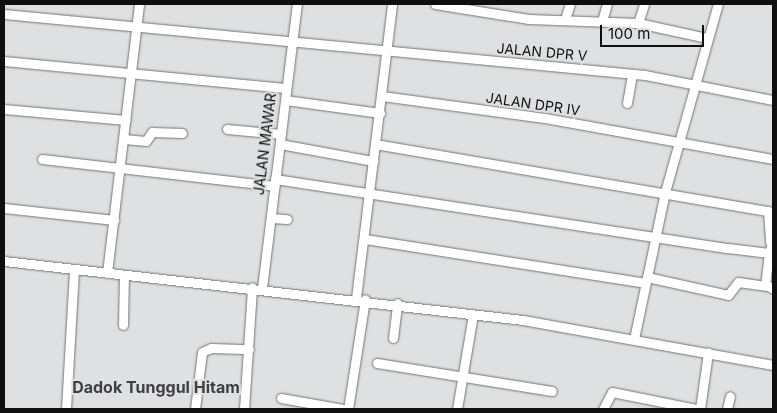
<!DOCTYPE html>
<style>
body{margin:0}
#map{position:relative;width:777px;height:413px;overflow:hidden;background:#dfe0e2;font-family:Inter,sans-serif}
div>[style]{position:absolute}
.roads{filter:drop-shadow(0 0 1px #727374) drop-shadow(0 0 1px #727374)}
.minor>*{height:9px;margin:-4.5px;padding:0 4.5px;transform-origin:4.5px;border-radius:4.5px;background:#fff}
span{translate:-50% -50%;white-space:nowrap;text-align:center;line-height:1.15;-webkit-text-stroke:4px #dfe0e2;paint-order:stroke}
.street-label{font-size:14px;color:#0f0f10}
.quarter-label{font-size:16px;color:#3f3f41;font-weight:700}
.frame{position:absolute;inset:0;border:5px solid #0f0f10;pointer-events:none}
.scale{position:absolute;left:600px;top:25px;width:104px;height:22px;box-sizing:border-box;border:2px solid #0f0f10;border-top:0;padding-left:6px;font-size:15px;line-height:18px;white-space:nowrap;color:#0f0f10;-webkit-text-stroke:4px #dfe0e2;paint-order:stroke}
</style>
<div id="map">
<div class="roads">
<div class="minor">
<div style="left:435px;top:4px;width:95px;rotate:9.1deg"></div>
<div style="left:529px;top:19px;width:109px;rotate:2.1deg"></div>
<div style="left:638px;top:23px;width:71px;rotate:12.3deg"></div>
<div style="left:4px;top:14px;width:644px;rotate:5.44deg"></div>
<div style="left:645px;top:75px;width:130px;rotate:11.1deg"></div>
<div style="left:565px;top:19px;width:16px;rotate:-72deg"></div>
<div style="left:602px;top:21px;width:18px;rotate:-74deg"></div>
<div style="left:638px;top:23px;width:20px;rotate:-72deg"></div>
<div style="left:4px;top:61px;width:282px;rotate:5.5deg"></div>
<div style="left:382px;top:96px;width:164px;rotate:7.7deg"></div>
<div style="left:545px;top:118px;width:232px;rotate:10.2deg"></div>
<div style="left:285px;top:100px;width:96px;rotate:7.8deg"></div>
<div style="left:627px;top:103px;width:29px;rotate:-80deg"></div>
<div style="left:4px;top:109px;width:122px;rotate:5.2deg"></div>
<div style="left:227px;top:129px;width:54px;rotate:5.3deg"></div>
<div style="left:124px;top:139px;width:22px;rotate:5deg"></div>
<div style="left:146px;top:141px;width:11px;rotate:-56deg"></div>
<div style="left:152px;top:132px;width:30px;rotate:2deg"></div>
<div style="left:280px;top:144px;width:95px;rotate:10.4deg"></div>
<div style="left:375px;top:144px;width:399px;rotate:9.7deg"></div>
<div style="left:768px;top:211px;width:31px;rotate:86deg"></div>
<div style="left:42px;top:159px;width:234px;rotate:6.6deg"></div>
<div style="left:275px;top:179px;width:458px;rotate:8.7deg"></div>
<div style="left:728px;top:248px;width:41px;rotate:7deg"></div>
<div style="left:769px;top:253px;width:13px;rotate:-72deg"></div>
<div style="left:4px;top:208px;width:111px;rotate:6.2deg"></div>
<div style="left:271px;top:218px;width:16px;rotate:4deg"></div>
<div style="left:365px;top:239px;width:283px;rotate:8.9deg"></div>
<div style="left:769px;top:253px;width:31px;rotate:97deg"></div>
<div style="left:765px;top:284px;width:9px;rotate:32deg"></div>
<div style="left:4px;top:261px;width:522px;rotate:6.49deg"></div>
<div style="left:523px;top:320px;width:254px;rotate:10.2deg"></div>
<div style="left:107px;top:273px;width:271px;rotate:-83.2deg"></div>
<div style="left:647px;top:277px;width:83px;rotate:12.5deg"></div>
<div style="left:728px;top:295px;width:16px;rotate:-52deg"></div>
<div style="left:738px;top:282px;width:28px;rotate:8deg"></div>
<div style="left:262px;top:288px;width:286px;rotate:-83deg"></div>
<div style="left:356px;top:298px;width:296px;rotate:-83deg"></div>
<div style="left:123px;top:325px;width:50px;rotate:-88.9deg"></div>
<div style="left:393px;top:338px;width:35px;rotate:-83deg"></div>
<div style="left:634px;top:339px;width:150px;rotate:-78.1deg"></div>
<div style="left:665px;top:192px;width:195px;rotate:-74.3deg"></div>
<div style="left:377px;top:363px;width:177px;rotate:9.1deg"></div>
<div style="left:281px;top:398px;width:63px;rotate:10.1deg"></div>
<div style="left:66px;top:409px;width:139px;rotate:-86.7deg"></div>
<div style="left:195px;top:409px;width:57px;rotate:-83deg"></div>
<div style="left:202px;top:352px;width:10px;rotate:-24deg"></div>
<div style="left:211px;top:348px;width:38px;rotate:2deg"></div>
<div style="left:244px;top:409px;width:122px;rotate:-86.2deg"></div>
<div style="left:348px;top:409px;width:111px;rotate:-81.2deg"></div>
<div style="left:457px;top:409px;width:96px;rotate:-80.4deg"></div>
<div style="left:603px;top:409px;width:19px;rotate:-62deg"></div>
<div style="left:612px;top:392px;width:87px;rotate:11.3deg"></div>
<div style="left:700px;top:409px;width:57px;rotate:-81.9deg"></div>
<div style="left:727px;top:409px;width:13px;rotate:-77deg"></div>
</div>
</div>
<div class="street-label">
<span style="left:542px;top:52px;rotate:5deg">JALAN DPR V</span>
<span style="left:533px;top:104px;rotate:8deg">JALAN DPR IV</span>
<span style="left:265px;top:144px;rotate:-83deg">JALAN MAWAR</span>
</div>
<div class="quarter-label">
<span style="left:156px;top:387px">Dadok Tunggul Hitam</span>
</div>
<div class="frame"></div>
<div class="scale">100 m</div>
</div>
